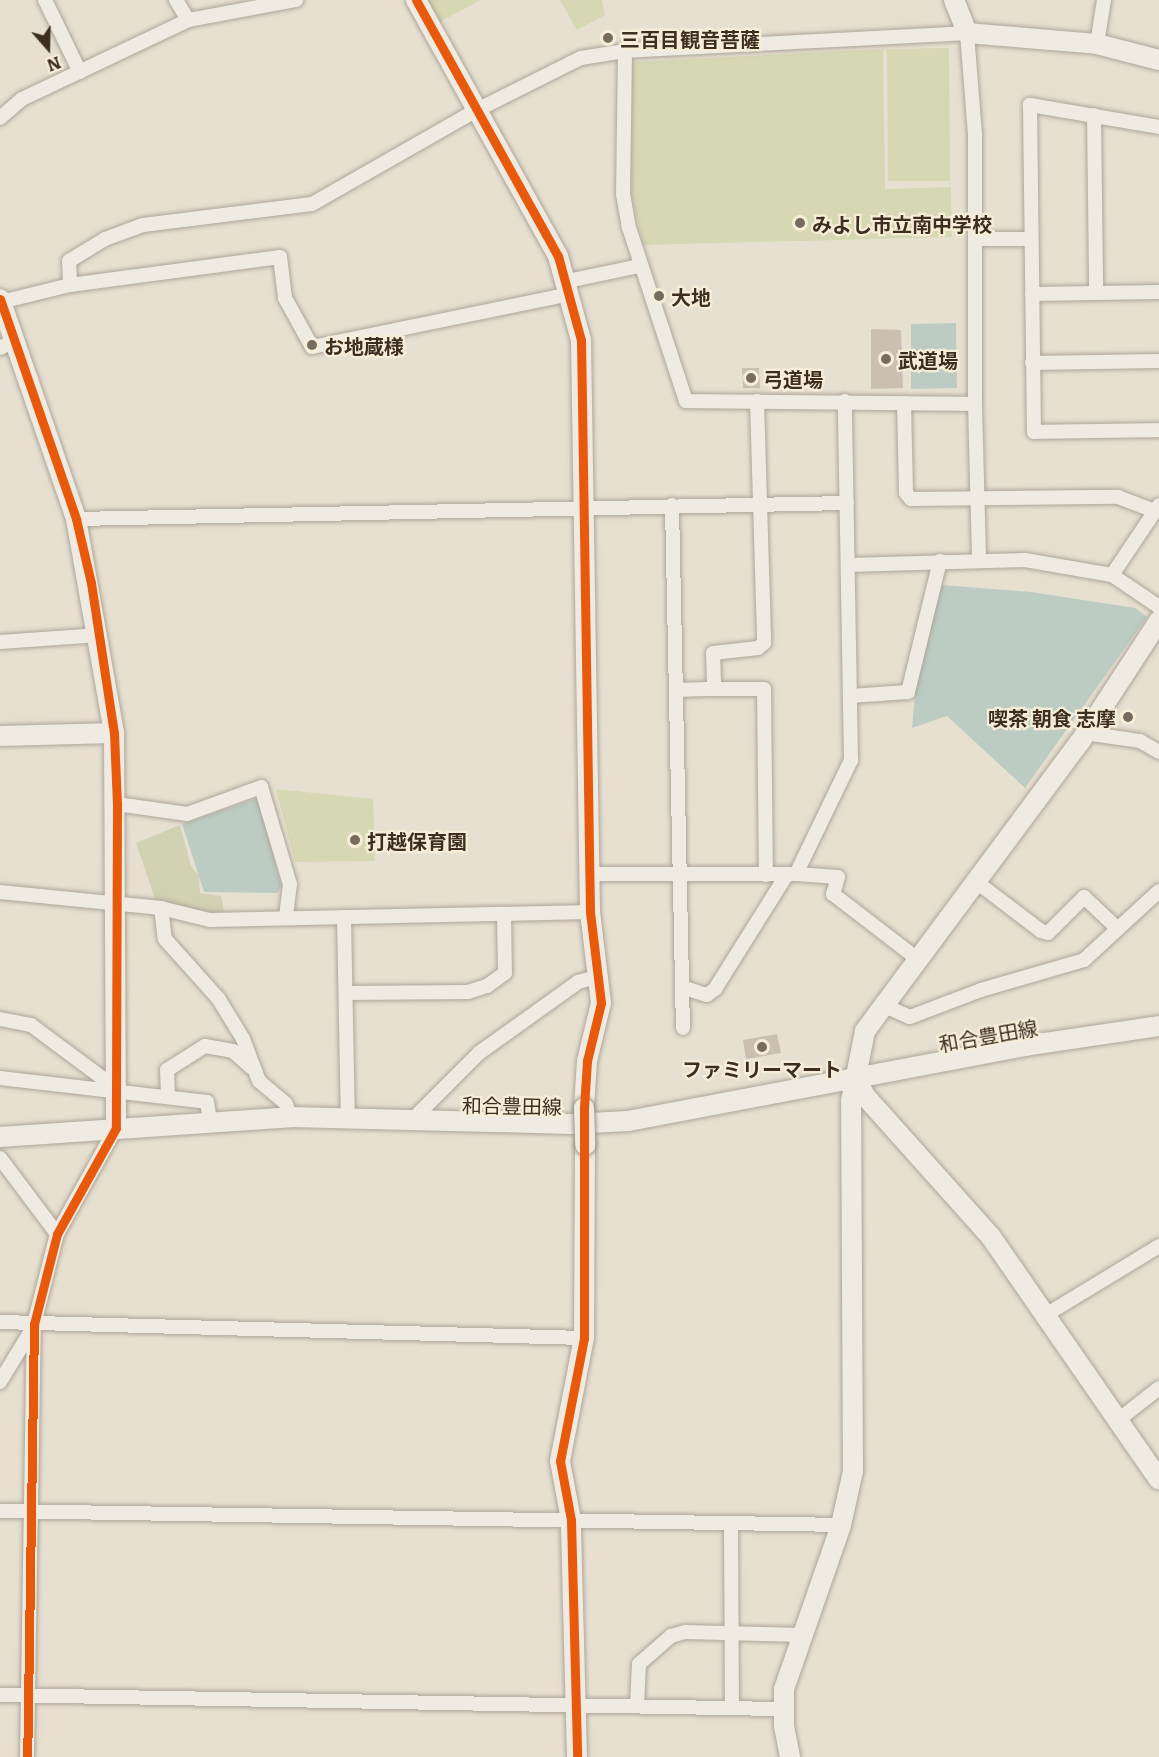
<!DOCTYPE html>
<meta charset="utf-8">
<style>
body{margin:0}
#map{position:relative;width:1159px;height:1757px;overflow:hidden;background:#e7e0d1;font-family:Literata,"Noto Sans JP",serif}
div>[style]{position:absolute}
.green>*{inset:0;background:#d6d7b3}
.cemetery>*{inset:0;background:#d1d1b3}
.water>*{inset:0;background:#bcccc2}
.building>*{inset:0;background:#cbbfb2}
.roads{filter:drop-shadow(0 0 2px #ada599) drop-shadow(0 0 2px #ada599)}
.street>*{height:14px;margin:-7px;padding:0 7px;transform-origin:7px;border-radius:7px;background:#efebe3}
.secondary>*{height:20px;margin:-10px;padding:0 10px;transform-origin:10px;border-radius:10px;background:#efebe3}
.bridges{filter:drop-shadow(0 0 2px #9c958a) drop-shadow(0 0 2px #9c958a)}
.secondary-bridge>*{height:20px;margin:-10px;padding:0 10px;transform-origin:10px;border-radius:10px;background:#efebe3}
.cycleway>*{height:9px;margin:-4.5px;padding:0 4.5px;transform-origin:4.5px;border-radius:4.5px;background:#e8590c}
.dots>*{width:16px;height:16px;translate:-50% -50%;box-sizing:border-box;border:3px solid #f7eed8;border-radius:50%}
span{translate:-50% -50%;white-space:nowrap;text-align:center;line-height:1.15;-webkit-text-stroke:4.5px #f7eed8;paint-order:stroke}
.poi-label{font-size:20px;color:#3d2e20;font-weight:700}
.left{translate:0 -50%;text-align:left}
.right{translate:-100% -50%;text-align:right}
.street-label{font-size:20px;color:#3d2e20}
.north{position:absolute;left:18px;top:18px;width:60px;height:60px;-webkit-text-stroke:4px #f7eed8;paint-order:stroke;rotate:160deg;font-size:16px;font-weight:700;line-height:24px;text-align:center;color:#3d2e20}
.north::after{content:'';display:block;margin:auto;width:21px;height:27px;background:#3d2e20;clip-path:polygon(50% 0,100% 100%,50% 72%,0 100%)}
</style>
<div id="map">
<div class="green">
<div style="clip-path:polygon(426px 0,481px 0,438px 23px)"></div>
<div style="clip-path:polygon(560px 0,602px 0,605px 15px,577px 30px)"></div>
<div style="clip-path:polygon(949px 48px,950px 181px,888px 181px,887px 49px)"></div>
<div style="clip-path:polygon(883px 49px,885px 189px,951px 187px,952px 237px,643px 245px,631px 192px,632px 62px)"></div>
<div style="clip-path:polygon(276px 789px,373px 799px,375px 861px,295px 862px)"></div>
</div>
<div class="cemetery">
<div style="clip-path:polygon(180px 825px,191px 866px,199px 876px,200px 893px,221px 896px,225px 915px,157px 905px,136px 843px)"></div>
</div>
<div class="water">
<div style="clip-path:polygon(956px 323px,957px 388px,911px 389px,911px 324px)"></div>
<div style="clip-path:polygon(942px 585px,1031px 592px,1135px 608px,1147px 617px,1025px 788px,947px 716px,912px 728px,916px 682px)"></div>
<div style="clip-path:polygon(255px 799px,260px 804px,281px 885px,278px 893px,204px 892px,182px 824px)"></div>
</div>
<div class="building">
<div style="clip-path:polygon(871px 329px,901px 330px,903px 388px,871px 389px)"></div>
<div style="clip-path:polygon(742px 368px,759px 368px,760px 388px,743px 388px)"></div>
<div style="clip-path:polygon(777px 1034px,781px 1053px,746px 1059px,743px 1040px)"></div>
</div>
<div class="roads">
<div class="street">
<div style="left:45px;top:0;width:80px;rotate:64.1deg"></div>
<div style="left:176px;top:0;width:23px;rotate:59deg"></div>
<div style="left:1097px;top:44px;width:45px;rotate:-81deg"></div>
<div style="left:1094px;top:115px;width:176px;rotate:89.3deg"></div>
<div style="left:0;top:118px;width:29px;rotate:-41deg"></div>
<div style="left:22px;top:99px;width:184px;rotate:-25.4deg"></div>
<div style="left:188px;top:20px;width:110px;rotate:-10.5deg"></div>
<div style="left:1159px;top:127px;width:131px;rotate:-170.3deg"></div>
<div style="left:1030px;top:105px;width:327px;rotate:89.3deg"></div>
<div style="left:1034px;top:432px;width:125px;rotate:-0.9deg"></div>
<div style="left:975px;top:239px;width:56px"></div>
<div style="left:568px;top:281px;width:73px;rotate:-11.9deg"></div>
<div style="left:70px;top:285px;width:212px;rotate:-7.6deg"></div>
<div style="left:280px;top:257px;width:41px;rotate:83deg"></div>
<div style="left:285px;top:298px;width:56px;rotate:61.1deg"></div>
<div style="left:312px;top:347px;width:263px;rotate:-11.6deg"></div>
<div style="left:1032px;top:294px;width:127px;rotate:-0.9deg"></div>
<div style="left:1px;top:302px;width:71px;rotate:-13.8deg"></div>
<div style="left:70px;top:285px;width:24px;rotate:-92deg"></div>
<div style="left:69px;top:261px;width:42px;rotate:-31.4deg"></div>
<div style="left:105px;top:239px;width:40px;rotate:-20.2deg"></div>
<div style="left:143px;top:225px;width:170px;rotate:-7.1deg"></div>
<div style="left:312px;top:204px;width:190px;rotate:-29.7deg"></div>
<div style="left:477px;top:110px;width:116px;rotate:-26.6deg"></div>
<div style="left:581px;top:58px;width:45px;rotate:-9deg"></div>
<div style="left:625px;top:51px;width:342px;rotate:-3deg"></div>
<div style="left:967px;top:33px;width:102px;rotate:85.5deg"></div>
<div style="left:975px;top:135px;width:269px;rotate:90deg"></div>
<div style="left:975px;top:404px;width:289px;rotate:-179.4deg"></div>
<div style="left:686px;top:401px;width:182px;rotate:-108.2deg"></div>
<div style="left:629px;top:228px;width:35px;rotate:-100deg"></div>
<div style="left:623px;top:194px;width:143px;rotate:-89.2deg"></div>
<div style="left:0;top:348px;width:17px;rotate:-28deg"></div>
<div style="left:1032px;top:363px;width:127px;rotate:-0.9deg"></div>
<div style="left:757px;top:401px;width:242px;rotate:88.3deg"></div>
<div style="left:764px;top:643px;width:8px;rotate:140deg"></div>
<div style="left:758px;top:648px;width:45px;rotate:173.7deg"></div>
<div style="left:713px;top:653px;width:36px;rotate:88deg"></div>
<div style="left:714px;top:689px;width:50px"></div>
<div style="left:764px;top:689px;width:186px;rotate:89.4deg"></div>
<div style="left:904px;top:403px;width:90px;rotate:88.7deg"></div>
<div style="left:906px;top:493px;width:8px;rotate:50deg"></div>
<div style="left:911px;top:499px;width:207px;rotate:-0.6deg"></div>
<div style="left:1118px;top:497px;width:40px;rotate:21deg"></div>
<div style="left:975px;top:404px;width:156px;rotate:88.5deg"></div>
<div style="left:672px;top:505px;width:523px;rotate:88.8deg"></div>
<div style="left:76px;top:519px;width:771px;rotate:-1.19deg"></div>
<div style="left:848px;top:565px;width:177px;rotate:-1.6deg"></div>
<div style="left:1025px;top:560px;width:88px;rotate:9.8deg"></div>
<div style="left:1112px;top:575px;width:57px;rotate:34.2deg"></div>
<div style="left:1112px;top:575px;width:84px;rotate:-56.1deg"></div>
<div style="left:0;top:642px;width:100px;rotate:-4deg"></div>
<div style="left:676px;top:690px;width:38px;rotate:-2deg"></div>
<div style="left:850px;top:696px;width:58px;rotate:-3.9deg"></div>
<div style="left:908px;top:692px;width:135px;rotate:-76.3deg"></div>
<div style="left:1085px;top:733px;width:56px;rotate:8.3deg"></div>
<div style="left:1140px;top:741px;width:22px;rotate:30deg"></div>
<div style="left:117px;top:804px;width:71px;rotate:8.1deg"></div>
<div style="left:187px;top:814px;width:79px;rotate:-20deg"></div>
<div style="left:261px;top:787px;width:101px;rotate:73.4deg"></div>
<div style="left:290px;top:884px;width:34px;rotate:97deg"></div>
<div style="left:589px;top:874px;width:207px"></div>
<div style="left:796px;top:874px;width:127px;rotate:-64.2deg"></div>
<div style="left:851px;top:760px;width:359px;rotate:-91deg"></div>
<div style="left:796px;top:874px;width:42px;rotate:4.1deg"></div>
<div style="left:838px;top:877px;width:18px;rotate:106deg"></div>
<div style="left:833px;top:894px;width:105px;rotate:37.6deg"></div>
<div style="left:974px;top:880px;width:84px;rotate:37.3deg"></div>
<div style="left:1041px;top:931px;width:7px;rotate:16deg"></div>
<div style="left:1048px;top:933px;width:51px;rotate:-45deg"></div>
<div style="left:1084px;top:897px;width:45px;rotate:43.2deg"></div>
<div style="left:0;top:892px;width:162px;rotate:5.7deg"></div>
<div style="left:161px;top:908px;width:50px;rotate:13.8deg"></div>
<div style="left:210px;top:920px;width:380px;rotate:-1.2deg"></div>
<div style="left:161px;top:908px;width:31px;rotate:83deg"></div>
<div style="left:165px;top:939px;width:79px;rotate:48.1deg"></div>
<div style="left:218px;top:998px;width:48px;rotate:58.6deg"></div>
<div style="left:243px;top:1039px;width:45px;rotate:69.1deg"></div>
<div style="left:259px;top:1081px;width:35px;rotate:40deg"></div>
<div style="left:286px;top:1104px;width:14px;rotate:73deg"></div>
<div style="left:344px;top:917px;width:201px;rotate:88.9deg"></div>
<div style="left:682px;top:987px;width:26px;rotate:18deg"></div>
<div style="left:707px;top:995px;width:10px;rotate:-37deg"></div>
<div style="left:715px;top:989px;width:136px;rotate:-57.9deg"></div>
<div style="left:346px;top:993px;width:122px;rotate:-0.5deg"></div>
<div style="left:468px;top:992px;width:20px;rotate:-18deg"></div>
<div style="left:487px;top:986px;width:22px;rotate:-36deg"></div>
<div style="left:505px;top:973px;width:59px;rotate:-91deg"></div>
<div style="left:885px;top:1006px;width:27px;rotate:24deg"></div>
<div style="left:910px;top:1017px;width:76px;rotate:-20.8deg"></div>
<div style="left:981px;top:990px;width:107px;rotate:-16.2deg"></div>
<div style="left:1084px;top:960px;width:102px;rotate:-42.6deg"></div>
<div style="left:0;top:1019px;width:32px;rotate:11deg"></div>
<div style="left:31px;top:1025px;width:102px;rotate:36.6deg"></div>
<div style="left:0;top:1078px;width:208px;rotate:6.6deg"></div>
<div style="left:207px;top:1102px;width:18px;rotate:81deg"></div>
<div style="left:168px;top:1097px;width:27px;rotate:-92deg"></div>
<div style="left:167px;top:1070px;width:45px;rotate:-32.3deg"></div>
<div style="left:205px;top:1046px;width:28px;rotate:10deg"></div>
<div style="left:233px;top:1051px;width:24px;rotate:42deg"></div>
<div style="left:412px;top:1120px;width:95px;rotate:-45deg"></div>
<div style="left:479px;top:1053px;width:122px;rotate:-35.6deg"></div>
<div style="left:578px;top:982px;width:23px;rotate:-15deg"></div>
<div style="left:0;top:1158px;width:95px;rotate:53.1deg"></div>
<div style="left:1044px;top:1316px;width:135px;rotate:-31.3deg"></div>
<div style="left:0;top:1322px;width:584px;rotate:1.57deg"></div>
<div style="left:0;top:1382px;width:60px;rotate:-58.7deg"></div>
<div style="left:1117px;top:1421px;width:53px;rotate:-38.2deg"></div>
<div style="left:0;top:1511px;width:841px;rotate:0.95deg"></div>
<div style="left:731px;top:1524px;width:184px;rotate:89.7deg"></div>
<div style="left:0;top:1695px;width:782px;rotate:1.03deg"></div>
<div style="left:637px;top:1706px;width:42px;rotate:-87.3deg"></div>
<div style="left:639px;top:1664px;width:43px;rotate:-41.2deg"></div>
<div style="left:671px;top:1636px;width:15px;rotate:-16deg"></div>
<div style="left:685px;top:1632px;width:117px;rotate:1.5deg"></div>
<div style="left:27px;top:1757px;width:433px;rotate:-89.1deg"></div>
<div style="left:34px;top:1324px;width:93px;rotate:-75.7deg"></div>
<div style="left:57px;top:1234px;width:121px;rotate:-60.9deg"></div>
</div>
<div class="secondary">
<div style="left:416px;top:0;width:293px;rotate:61deg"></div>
<div style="left:558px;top:256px;width:87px;rotate:74.7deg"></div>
<div style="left:581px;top:340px;width:572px;rotate:89.1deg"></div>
<div style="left:590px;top:912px;width:92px;rotate:83.1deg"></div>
<div style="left:601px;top:1003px;width:60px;rotate:103.6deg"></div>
<div style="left:587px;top:1061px;width:47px;rotate:93.7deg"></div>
<div style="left:954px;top:0;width:35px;rotate:68deg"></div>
<div style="left:967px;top:33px;width:130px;rotate:4.8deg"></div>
<div style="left:1097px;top:44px;width:64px;rotate:14.5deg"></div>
<div style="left:0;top:299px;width:233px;rotate:70.9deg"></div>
<div style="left:76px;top:519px;width:217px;rotate:79.9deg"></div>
<div style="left:114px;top:733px;width:395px;rotate:89.7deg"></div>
<div style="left:0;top:736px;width:114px;rotate:-1.5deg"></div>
<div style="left:856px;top:1077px;width:21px;rotate:65deg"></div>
<div style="left:865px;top:1096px;width:189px;rotate:48.2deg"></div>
<div style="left:991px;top:1237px;width:295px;rotate:55.3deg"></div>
<div style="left:0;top:1137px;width:291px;rotate:-3.9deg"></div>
<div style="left:290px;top:1117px;width:282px;rotate:1.4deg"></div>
<div style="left:572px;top:1124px;width:56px;rotate:-3.1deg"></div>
<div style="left:628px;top:1121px;width:404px;rotate:-10.7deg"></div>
<div style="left:1025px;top:1046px;width:135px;rotate:-8.5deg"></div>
<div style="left:577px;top:1757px;width:237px;rotate:-91.5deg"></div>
<div style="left:571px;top:1520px;width:60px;rotate:-100.6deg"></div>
<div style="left:560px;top:1461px;width:125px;rotate:-79deg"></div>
<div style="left:584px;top:1338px;width:193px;rotate:-89.7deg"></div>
<div style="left:790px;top:1757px;width:31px;rotate:-101deg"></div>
<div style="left:784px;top:1727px;width:38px;rotate:-90deg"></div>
<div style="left:784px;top:1689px;width:174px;rotate:-70.8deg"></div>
<div style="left:841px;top:1525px;width:55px;rotate:-77.5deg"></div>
<div style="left:853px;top:1471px;width:370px;rotate:-90.3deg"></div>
<div style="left:851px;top:1101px;width:71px;rotate:-78.7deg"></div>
<div style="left:865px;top:1031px;width:360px;rotate:-53.4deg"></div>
<div style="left:1080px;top:742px;width:145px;rotate:-56.9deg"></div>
</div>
</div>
<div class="bridges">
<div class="secondary-bridge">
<div style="left:584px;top:1108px;width:37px;rotate:88deg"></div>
</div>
</div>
<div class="cycleway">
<div style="left:416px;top:0;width:293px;rotate:61deg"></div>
<div style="left:558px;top:256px;width:87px;rotate:74.7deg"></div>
<div style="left:581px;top:340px;width:572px;rotate:89.1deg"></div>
<div style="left:590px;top:912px;width:92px;rotate:83.1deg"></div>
<div style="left:601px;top:1003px;width:60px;rotate:103.6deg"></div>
<div style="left:587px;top:1061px;width:47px;rotate:93.7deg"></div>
<div style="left:584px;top:1108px;width:230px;rotate:90deg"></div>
<div style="left:584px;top:1338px;width:125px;rotate:101deg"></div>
<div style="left:560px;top:1461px;width:60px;rotate:79.4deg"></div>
<div style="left:571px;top:1520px;width:237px;rotate:88.5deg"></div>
<div style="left:0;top:299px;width:233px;rotate:70.9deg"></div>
<div style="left:76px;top:519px;width:66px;rotate:76.8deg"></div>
<div style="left:91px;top:583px;width:152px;rotate:81.3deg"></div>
<div style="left:114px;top:733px;width:71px;rotate:87.6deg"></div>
<div style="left:117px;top:804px;width:324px;rotate:90.2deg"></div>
<div style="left:116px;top:1128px;width:121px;rotate:119.1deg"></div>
<div style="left:57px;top:1234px;width:93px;rotate:104.3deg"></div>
<div style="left:34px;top:1324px;width:433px;rotate:90.9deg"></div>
</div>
<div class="dots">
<div style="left:608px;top:38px;background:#786c5e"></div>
<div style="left:800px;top:223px;background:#786c5e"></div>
<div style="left:659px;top:296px;background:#786c5e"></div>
<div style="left:312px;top:345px;background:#786c5e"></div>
<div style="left:886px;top:359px;background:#786c5e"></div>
<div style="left:751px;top:378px;background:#786c5e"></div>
<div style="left:1128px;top:717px;background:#786c5e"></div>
<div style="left:355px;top:840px;background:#786c5e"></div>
<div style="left:762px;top:1047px;background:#786c5e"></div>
</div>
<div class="poi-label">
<span class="left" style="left:620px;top:38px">三百目観音菩薩</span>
<span class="left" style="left:812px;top:223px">みよし市立南中学校</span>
<span class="left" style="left:671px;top:296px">大地</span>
<span class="left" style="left:324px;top:345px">お地蔵様</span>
<span class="left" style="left:898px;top:359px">武道場</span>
<span class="left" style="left:763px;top:378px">弓道場</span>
<span class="right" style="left:1116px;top:717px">喫茶 朝食 志摩</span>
<span class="left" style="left:367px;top:840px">打越保育園</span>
<span style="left:762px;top:1068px">ファミリーマート</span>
</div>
<div class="street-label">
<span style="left:988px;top:1035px;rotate:-10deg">和合豊田線</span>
<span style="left:512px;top:1105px;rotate:1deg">和合豊田線</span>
</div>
<div class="north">N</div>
</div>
